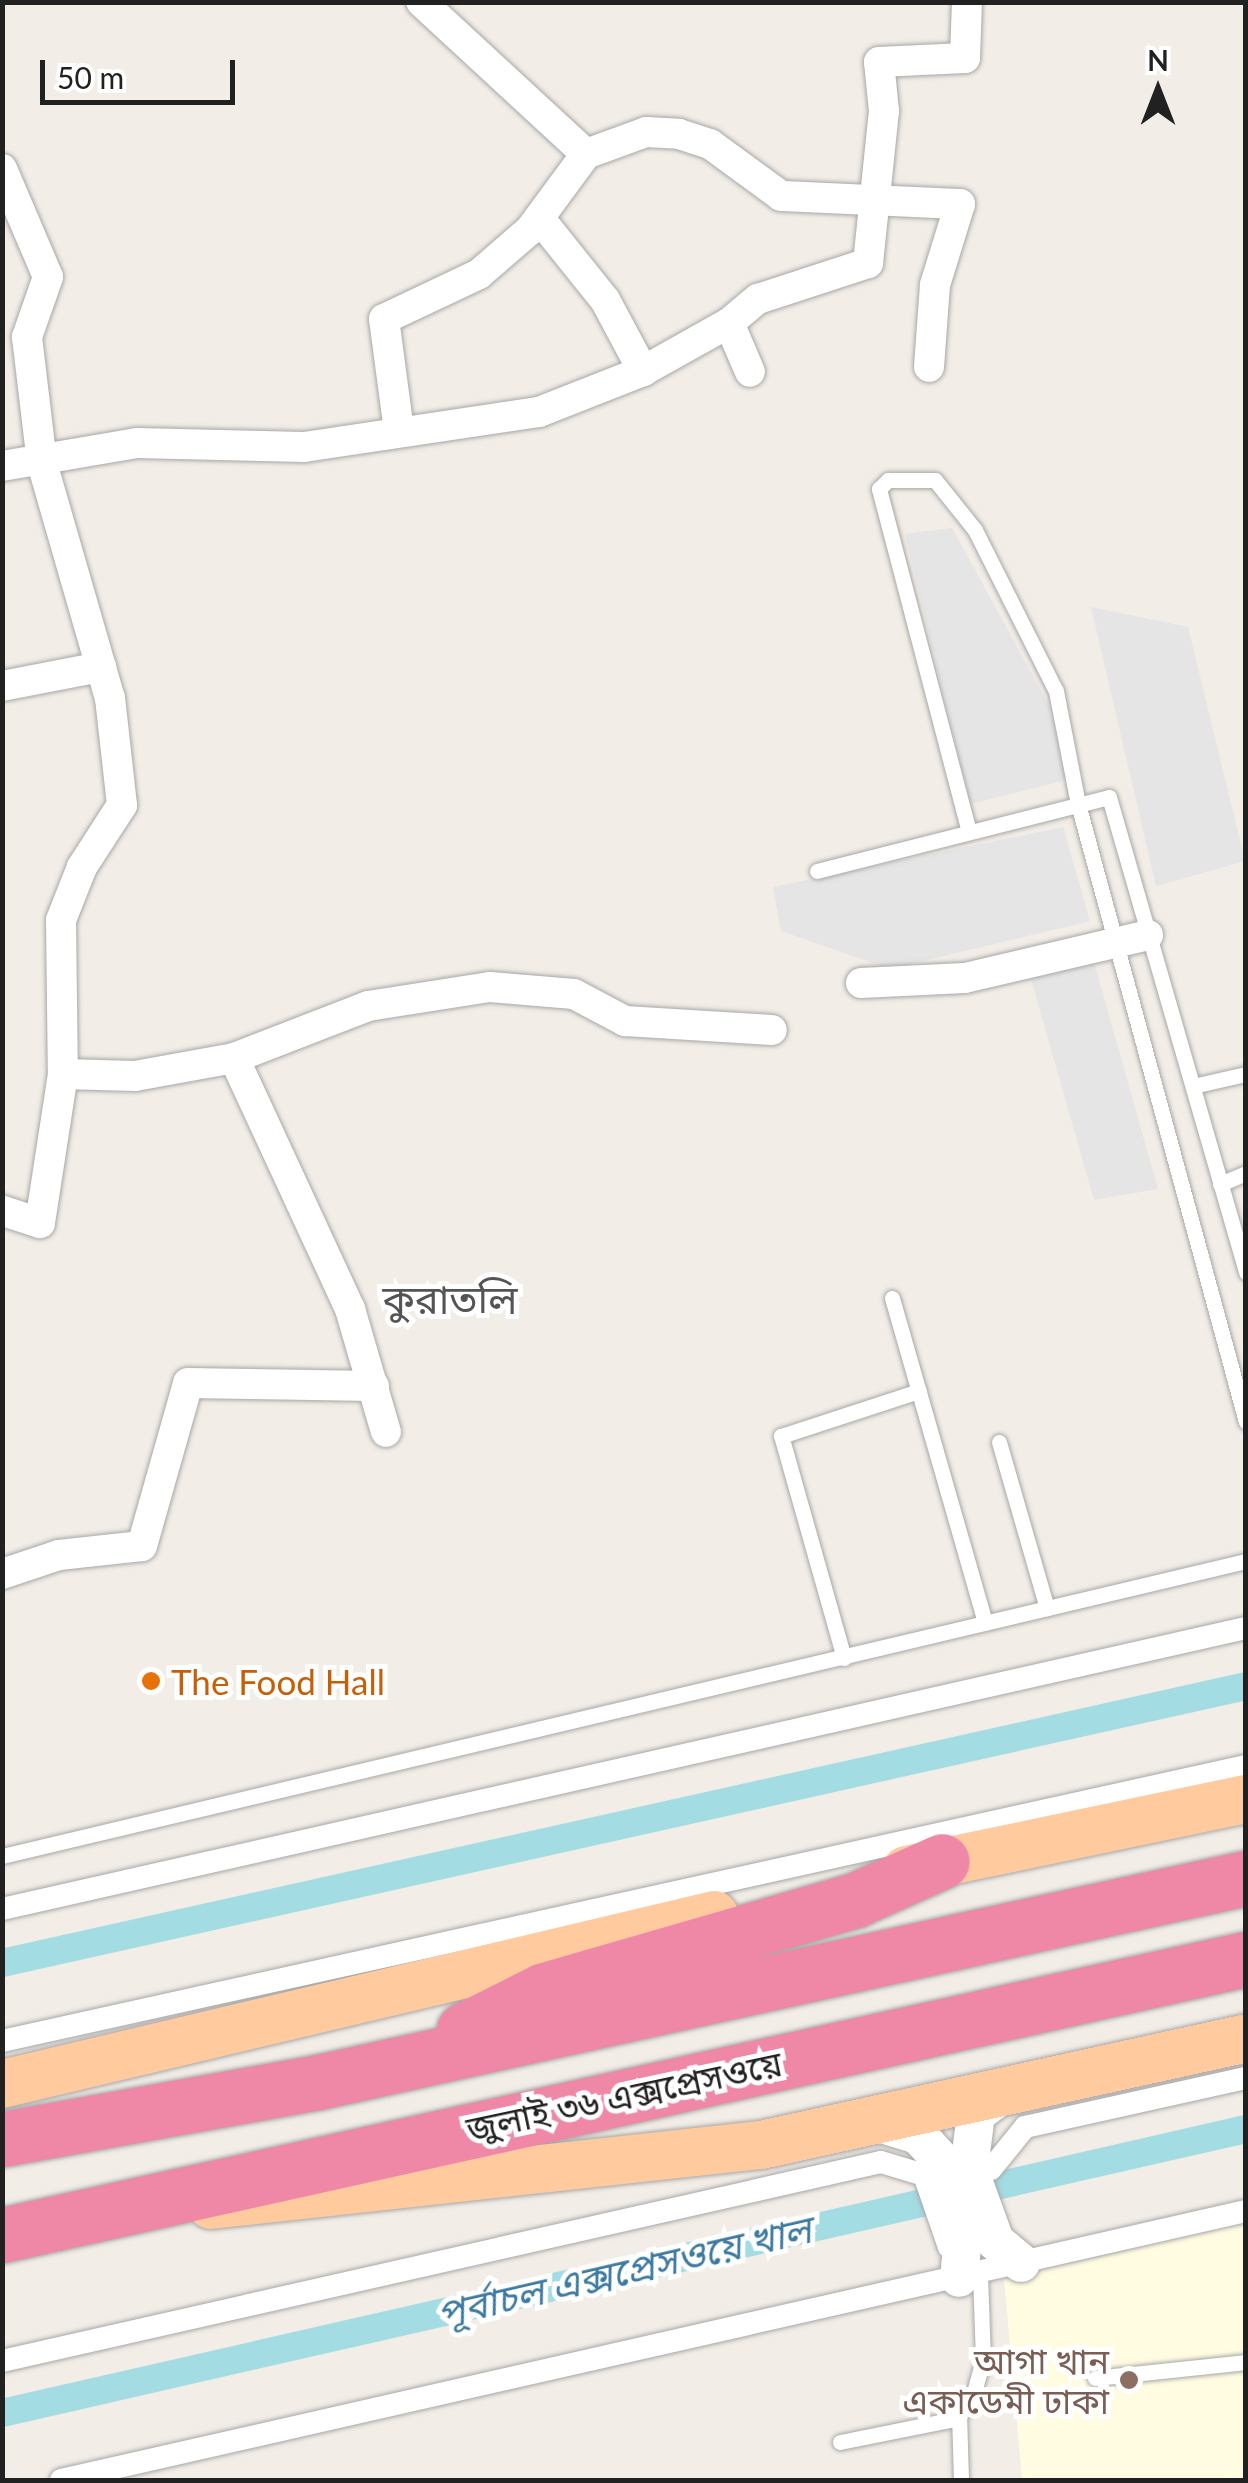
<!DOCTYPE html>
<meta charset="utf-8">
<style>
body{margin:0}
#map{position:relative;width:1248px;height:2483px;overflow:hidden;background:#f2ede6;font-family:Lato,"Noto Sans Bengali",sans-serif}
div>[style]{position:absolute}
.education>*{inset:0;background:#fffce2}
.parking>*{inset:0;background:#e5e5e5}
.canal>*{height:28px;margin:-14px;padding:0 14px;transform-origin:14px;border-radius:14px;background:#a3dce3}
.roads{filter:drop-shadow(0 0 2px #a8a8a8) drop-shadow(0 0 2px #a8a8a8)}
.service>*{height:15px;margin:-7.5px;padding:0 7.5px;transform-origin:7.5px;border-radius:7.5px;background:#fff}
.pedestrian>*{height:22px;margin:-11px;padding:0 11px;transform-origin:11px;border-radius:11px;background:#fff}
.minor>*{height:30px;margin:-15px;padding:0 15px;transform-origin:15px;border-radius:15px;background:#fff}
.tertiary>*{height:38px;margin:-19px;padding:0 19px;transform-origin:19px;border-radius:19px;background:#fff}
.primary>*{height:48px;margin:-24px;padding:0 24px;transform-origin:24px;border-radius:24px;background:#ffca9e}
.motorway>*{height:55px;margin:-27.5px;padding:0 27.5px;transform-origin:27.5px;border-radius:27.5px;background:#ef88a7}
.dots>*{width:28px;height:28px;translate:-50% -50%;box-sizing:border-box;border:5px solid #fff;border-radius:50%}
span{translate:-50% -50%;white-space:nowrap;text-align:center;line-height:1.15;-webkit-text-stroke:10px #fff;paint-order:stroke}
.food-label{font-size:35px;color:#c56008}
.left{translate:0 -50%;text-align:left}
.street-label{font-size:35px;color:#212121}
.education-label{font-size:35px;color:#785e54}
.right{translate:-100% -50%;text-align:right}
.water-label{font-size:38px;color:#3c7aa1;font-style:italic}
.quarter-label{font-size:40px;color:#545454}
.frame{position:absolute;inset:0;border:5px solid #212121;pointer-events:none}
.north{position:absolute;left:1108px;top:40px;width:100px;height:100px;-webkit-text-stroke:8px #fff;paint-order:stroke;rotate:0deg;font-size:28px;font-weight:700;line-height:40px;text-align:center;color:#212121}
.north::after{content:'';display:block;margin:auto;width:35px;height:45px;background:#212121;clip-path:polygon(50% 0,100% 100%,50% 72%,0 100%)}
.scale{position:absolute;left:40px;top:60px;width:195px;height:45px;box-sizing:border-box;border:5px solid #212121;border-top:0;padding-left:12px;font-size:30px;line-height:35px;white-space:nowrap;color:#212121;-webkit-text-stroke:8px #fff;paint-order:stroke}
</style>
<div id="map">
<div class="education">
<div style="clip-path:polygon(1245px 2223px,1245px 2480px,1022px 2480px,1004px 2279px)"></div>
</div>
<div class="parking">
<div style="clip-path:polygon(952px 528px,1048px 703px,1071px 779px,970px 804px,905px 534px)"></div>
<div style="clip-path:polygon(1091px 607px,1188px 627px,1245px 861px,1156px 886px)"></div>
<div style="clip-path:polygon(1063px 827px,1090px 921px,890px 969px,781px 931px,773px 887px)"></div>
<div style="clip-path:polygon(1094px 962px,1158px 1189px,1094px 1200px,1031px 979px)"></div>
</div>
<div class="canal">
<div style="left:2px;top:1963px;width:1274px;rotate:-12.55deg"></div>
<div style="left:2px;top:2413px;width:1276px;rotate:-12.86deg"></div>
</div>
<div class="roads">
<div class="service">
<div style="left:969px;top:832px;width:355px;rotate:-104.7deg"></div>
<div style="left:879px;top:489px;width:13px;rotate:-45deg"></div>
<div style="left:888px;top:480px;width:47px"></div>
<div style="left:935px;top:480px;width:64px;rotate:51.3deg"></div>
<div style="left:975px;top:530px;width:180px;rotate:63.3deg"></div>
<div style="left:1056px;top:691px;width:115px;rotate:79deg"></div>
<div style="left:1078px;top:804px;width:640px;rotate:74.79deg"></div>
<div style="left:817px;top:871px;width:301px;rotate:-14.2deg"></div>
<div style="left:1109px;top:797px;width:495px;rotate:73.9deg"></div>
<div style="left:1193px;top:1086px;width:54px;rotate:-12.8deg"></div>
<div style="left:1220px;top:1184px;width:28px;rotate:-23deg"></div>
<div style="left:892px;top:1298px;width:338px;rotate:74deg"></div>
<div style="left:999px;top:1442px;width:173px;rotate:73.9deg"></div>
<div style="left:844px;top:1658px;width:231px;rotate:-105.8deg"></div>
<div style="left:781px;top:1436px;width:145px;rotate:-18.1deg"></div>
<div style="left:2px;top:1856px;width:1278px;rotate:-13.34deg"></div>
<div style="left:1095px;top:2378px;width:152px;rotate:-6deg"></div>
<div style="left:959px;top:2413px;width:67px;rotate:88.3deg"></div>
<div style="left:840px;top:2442px;width:111px;rotate:-11.4deg"></div>
<div style="left:949px;top:2420px;width:25px;rotate:-34deg"></div>
<div style="left:970px;top:2406px;width:48px;rotate:-74.2deg"></div>
<div style="left:983px;top:2360px;width:87px;rotate:-92deg"></div>
</div>
<div class="pedestrian">
<div style="left:2px;top:1909px;width:1275px;rotate:-12.73deg"></div>
<div style="left:2px;top:2041px;width:1274px;rotate:-12.47deg"></div>
<div style="left:991px;top:2169px;width:54px;rotate:-51deg"></div>
<div style="left:1025px;top:2127px;width:226px;rotate:-12.5deg"></div>
<div style="left:2px;top:2361px;width:901px;rotate:-12.76deg"></div>
<div style="left:881px;top:2162px;width:45px;rotate:16.8deg"></div>
<div style="left:924px;top:2175px;width:76px;rotate:70.9deg"></div>
<div style="left:61px;top:2480px;width:1215px;rotate:-12.79deg"></div>
</div>
<div class="minor">
<div style="left:586px;top:154px;width:64px;rotate:-20.1deg"></div>
<div style="left:646px;top:132px;width:33px;rotate:3deg"></div>
<div style="left:679px;top:134px;width:33px;rotate:18deg"></div>
<div style="left:710px;top:144px;width:88px;rotate:36.2deg"></div>
<div style="left:781px;top:196px;width:179px;rotate:2.6deg"></div>
<div style="left:960px;top:204px;width:85px;rotate:107.2deg"></div>
<div style="left:935px;top:285px;width:82px;rotate:94.2deg"></div>
<div style="left:2px;top:169px;width:117px;rotate:66.9deg"></div>
<div style="left:48px;top:277px;width:64px;rotate:109.3deg"></div>
<div style="left:27px;top:337px;width:127px;rotate:83.2deg"></div>
<div style="left:42px;top:463px;width:245px;rotate:73.9deg"></div>
<div style="left:110px;top:698px;width:108px;rotate:83.6deg"></div>
<div style="left:122px;top:805px;width:74px;rotate:122.8deg"></div>
<div style="left:82px;top:867px;width:57px;rotate:111.6deg"></div>
<div style="left:61px;top:920px;width:154px;rotate:89.3deg"></div>
<div style="left:63px;top:1074px;width:151px;rotate:98.8deg"></div>
<div style="left:40px;top:1223px;width:40px;rotate:-162deg"></div>
<div style="left:540px;top:219px;width:104px;rotate:51.3deg"></div>
<div style="left:605px;top:300px;width:81px;rotate:61.8deg"></div>
<div style="left:643px;top:371px;width:98px;rotate:-29.2deg"></div>
<div style="left:729px;top:323px;width:53px;rotate:66.8deg"></div>
<div style="left:729px;top:323px;width:38px;rotate:-40deg"></div>
<div style="left:758px;top:299px;width:116px;rotate:-18.1deg"></div>
<div style="left:868px;top:263px;width:153px;rotate:-84deg"></div>
<div style="left:884px;top:111px;width:49px;rotate:-95.8deg"></div>
<div style="left:879px;top:62px;width:86px;rotate:-2.7deg"></div>
<div style="left:965px;top:58px;width:56px;rotate:-88deg"></div>
<div style="left:399px;top:431px;width:113px;rotate:-97.6deg"></div>
<div style="left:384px;top:319px;width:105px;rotate:-25.3deg"></div>
<div style="left:479px;top:274px;width:67px;rotate:-40.8deg"></div>
<div style="left:530px;top:230px;width:94px;rotate:-53.6deg"></div>
<div style="left:586px;top:154px;width:224px;rotate:-137.3deg"></div>
<div style="left:2px;top:466px;width:137px;rotate:-9.7deg"></div>
<div style="left:137px;top:443px;width:167px;rotate:1.4deg"></div>
<div style="left:304px;top:447px;width:238px;rotate:-8.5deg"></div>
<div style="left:539px;top:412px;width:112px;rotate:-21.5deg"></div>
<div style="left:2px;top:686px;width:101px;rotate:-10.9deg"></div>
<div style="left:861px;top:983px;width:104px;rotate:-2.8deg"></div>
<div style="left:965px;top:978px;width:188px;rotate:-13.2deg"></div>
<div style="left:234px;top:1058px;width:277px;rotate:65.2deg"></div>
<div style="left:350px;top:1309px;width:128px;rotate:73.7deg"></div>
<div style="left:63px;top:1074px;width:72px;rotate:1.6deg"></div>
<div style="left:135px;top:1076px;width:101px;rotate:-10.3deg"></div>
<div style="left:234px;top:1058px;width:144px;rotate:-21.2deg"></div>
<div style="left:368px;top:1006px;width:123px;rotate:-8.9deg"></div>
<div style="left:490px;top:987px;width:84px;rotate:4.8deg"></div>
<div style="left:574px;top:994px;width:58px;rotate:27.9deg"></div>
<div style="left:625px;top:1021px;width:147px;rotate:3.5deg"></div>
<div style="left:2px;top:1574px;width:60px;rotate:-18.4deg"></div>
<div style="left:59px;top:1555px;width:83px;rotate:-6.2deg"></div>
<div style="left:142px;top:1546px;width:169px;rotate:-74.2deg"></div>
<div style="left:188px;top:1383px;width:186px;rotate:0.9deg"></div>
</div>
<div class="tertiary">
<div style="left:1004px;top:2093px;width:35px;rotate:143deg"></div>
<div style="left:976px;top:2114px;width:55px;rotate:97.3deg"></div>
<div style="left:969px;top:2169px;width:77px;rotate:70.1deg"></div>
<div style="left:995px;top:2241px;width:34px;rotate:40deg"></div>
<div style="left:876px;top:2122px;width:44px;rotate:17.2deg"></div>
<div style="left:918px;top:2135px;width:56px;rotate:47.2deg"></div>
<div style="left:956px;top:2176px;width:41px;rotate:77.3deg"></div>
<div style="left:965px;top:2216px;width:62px;rotate:95.5deg"></div>
</div>
<div class="primary">
<div style="left:906px;top:1870px;width:347px;rotate:-11.8deg"></div>
<div style="left:2px;top:2084px;width:732px;rotate:-13.35deg"></div>
<div style="left:211px;top:2205px;width:553px;rotate:-6.23deg"></div>
<div style="left:761px;top:2145px;width:497px;rotate:-12.4deg"></div>
</div>
<div class="motorway">
<div style="left:464px;top:2030px;width:89px;rotate:-26.6deg"></div>
<div style="left:544px;top:1990px;width:324px;rotate:-16.1deg"></div>
<div style="left:855px;top:1900px;width:95px;rotate:-24.1deg"></div>
<div style="left:2px;top:2139px;width:321px;rotate:-10.2deg"></div>
<div style="left:318px;top:2082px;width:950px;rotate:-12.4deg"></div>
<div style="left:2px;top:2235px;width:1274px;rotate:-12.51deg"></div>
</div>
</div>
<div class="dots">
<div style="left:151px;top:1681px;background:#e8710a"></div>
<div style="left:1129px;top:2380px;background:#8d6e63"></div>
</div>
<div class="food-label">
<span class="left" style="left:171px;top:1681px">The Food Hall</span>
</div>
<div class="street-label">
<span style="left:624px;top:2095px;rotate:-12deg">জুলাই ৩৬ এক্সপ্রেসওয়ে</span>
</div>
<div class="education-label">
<span class="right" style="left:1109px;top:2380px">আগা খান<br>একাডেমী ঢাকা</span>
</div>
<div class="water-label">
<span style="left:624px;top:2271px;rotate:-13deg">পূর্বাচল এক্সপ্রেসওয়ে খাল</span>
</div>
<div class="quarter-label">
<span style="left:450px;top:1299px">কুরাতলি</span>
</div>
<div class="frame"></div>
<div class="north">N</div>
<div class="scale">50 m</div>
</div>
